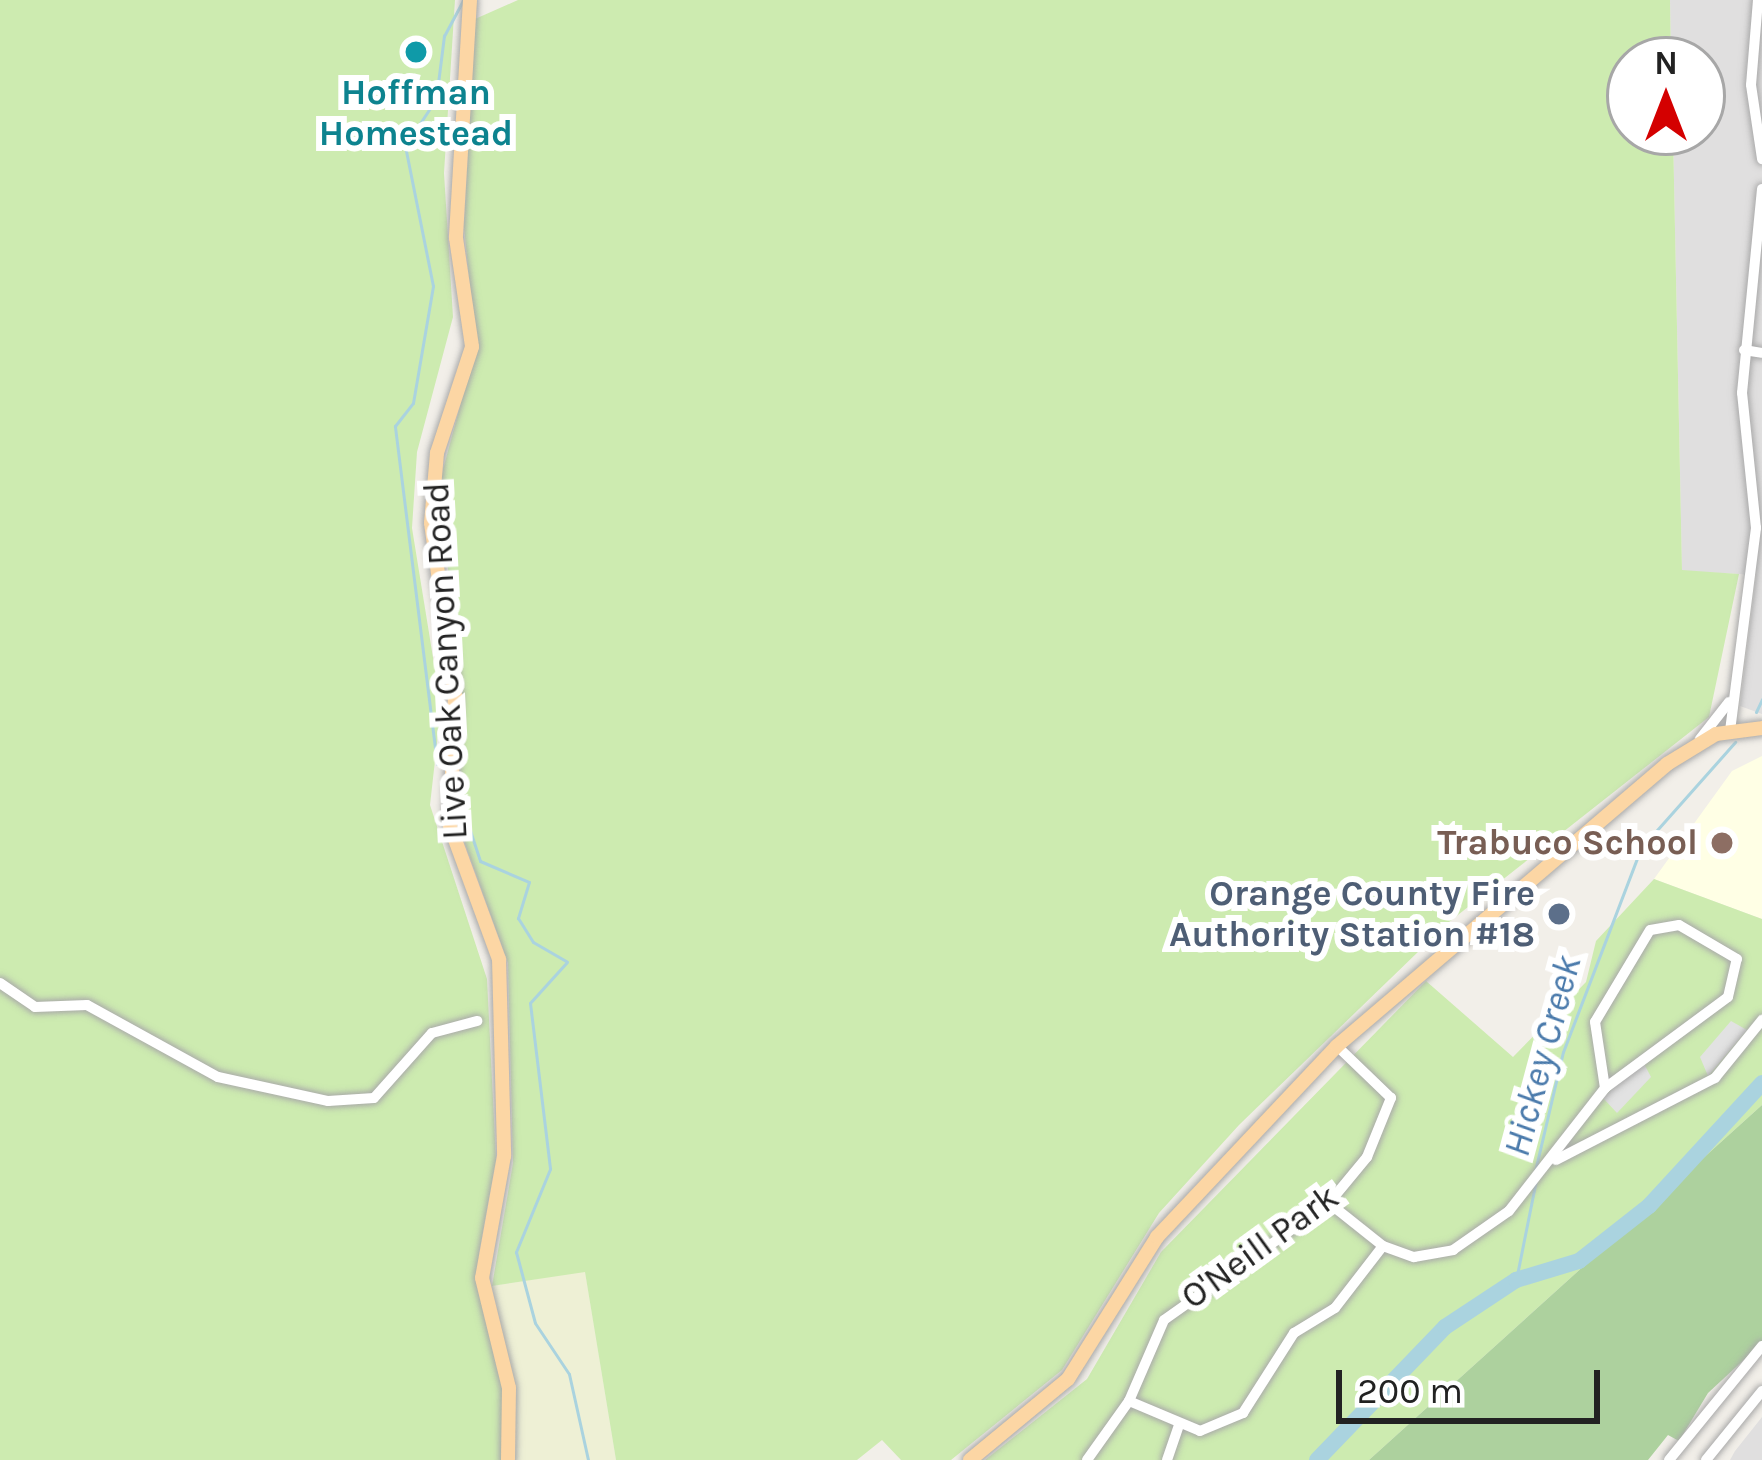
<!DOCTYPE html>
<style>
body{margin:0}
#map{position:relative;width:1762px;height:1460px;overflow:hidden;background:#f2efe9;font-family:Karla,sans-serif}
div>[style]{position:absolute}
.residential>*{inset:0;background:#e0dfdf}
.education>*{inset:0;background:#ffffe5}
.farmland>*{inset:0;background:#eef0d5}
.grass>*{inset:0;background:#cdebb0}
.forest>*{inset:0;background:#add19e}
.parking>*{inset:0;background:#e2e2e2}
.stream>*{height:3px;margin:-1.5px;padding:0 1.5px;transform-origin:1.5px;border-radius:1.5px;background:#aad3df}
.river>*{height:16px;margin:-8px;padding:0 8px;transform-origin:8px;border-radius:8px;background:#aad3df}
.roads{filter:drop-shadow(0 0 3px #a9a9a9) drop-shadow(0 0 3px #a9a9a9)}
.minor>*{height:10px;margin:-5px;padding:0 5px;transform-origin:5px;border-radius:5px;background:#fff}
.major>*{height:14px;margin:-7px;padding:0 7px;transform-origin:7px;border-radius:7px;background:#fcd6a4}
.dots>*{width:33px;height:33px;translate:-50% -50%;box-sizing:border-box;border:6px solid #fff;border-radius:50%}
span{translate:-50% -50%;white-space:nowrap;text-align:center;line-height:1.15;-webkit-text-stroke:12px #fff;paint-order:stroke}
.culture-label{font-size:36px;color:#0d838f;font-weight:700}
.street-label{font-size:36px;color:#222}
.education-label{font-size:36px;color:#785e54;font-weight:700}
.right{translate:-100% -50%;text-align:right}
.service-label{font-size:36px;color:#4e5e75;font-weight:700}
.water-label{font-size:39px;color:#4a7aab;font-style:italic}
.north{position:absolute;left:1606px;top:36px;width:120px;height:120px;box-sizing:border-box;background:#fff;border:3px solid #a7a7a7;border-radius:50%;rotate:0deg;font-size:33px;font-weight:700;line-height:48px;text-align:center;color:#222}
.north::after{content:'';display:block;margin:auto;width:42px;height:54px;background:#d40000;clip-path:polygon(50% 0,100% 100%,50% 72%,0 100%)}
.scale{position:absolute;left:1336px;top:1370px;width:264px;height:54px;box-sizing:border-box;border:6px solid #222;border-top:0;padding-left:15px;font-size:36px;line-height:42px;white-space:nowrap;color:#222;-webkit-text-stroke:9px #fff;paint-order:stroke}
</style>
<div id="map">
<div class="residential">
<div style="clip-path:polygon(1670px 0,1762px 0,1762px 714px,1740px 706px,1756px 575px,1682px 571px,1673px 132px,1702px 132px,1702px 60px,1671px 60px)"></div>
<div style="clip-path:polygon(1762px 1417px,1762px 1460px,1730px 1460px,1735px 1451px)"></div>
</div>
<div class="education">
<div style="clip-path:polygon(1762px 756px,1762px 919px,1654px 879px,1732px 771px)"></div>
</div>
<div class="farmland">
<div style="clip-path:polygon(585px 1271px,616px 1460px,515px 1460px,516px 1393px,492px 1286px)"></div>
</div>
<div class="grass">
<div style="clip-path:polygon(0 0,455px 0,444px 173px,453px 317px,417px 452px,412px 528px,441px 707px,430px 805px,487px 979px,496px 1160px,479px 1253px,503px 1383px,501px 1460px,0 1460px)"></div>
<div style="clip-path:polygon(518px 0,1670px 0,1671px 60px,1630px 60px,1630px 132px,1673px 132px,1682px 570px,1739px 574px,1709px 717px,1449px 922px,1239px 1125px,1159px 1213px,1062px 1370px,951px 1460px,901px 1460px,882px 1440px,857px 1460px,616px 1460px,585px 1272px,492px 1286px,513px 1163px,508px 963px,459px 827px,462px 684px,438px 488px,476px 347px,464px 227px,475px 19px)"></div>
<div style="clip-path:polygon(1654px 879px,1762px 919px,1762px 1105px,1369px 1460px,985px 1460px,1087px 1379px,1161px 1252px,1426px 981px,1513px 1057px,1586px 982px,1596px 941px)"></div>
</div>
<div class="forest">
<div style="clip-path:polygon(1762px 1105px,1762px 1343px,1708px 1393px,1679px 1441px,1668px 1435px,1648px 1460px,1369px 1460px)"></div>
</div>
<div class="parking">
<div style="clip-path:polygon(1731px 1021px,1747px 1030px,1708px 1076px,1700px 1057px)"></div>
<div style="clip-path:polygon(1642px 1060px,1651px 1077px,1617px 1113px,1603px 1098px)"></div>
</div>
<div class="stream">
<div style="left:1756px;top:712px;width:14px;rotate:-65deg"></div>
<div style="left:437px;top:764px;width:341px;rotate:-97.1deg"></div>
<div style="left:395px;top:426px;width:29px;rotate:-52deg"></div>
<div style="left:413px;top:403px;width:119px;rotate:-80.3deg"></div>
<div style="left:433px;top:286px;width:143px;rotate:-101.3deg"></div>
<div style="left:405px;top:146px;width:56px;rotate:-56.6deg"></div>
<div style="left:436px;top:99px;width:64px;rotate:-82.8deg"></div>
<div style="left:444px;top:36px;width:40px;rotate:-62deg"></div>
<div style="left:460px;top:800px;width:64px;rotate:71.8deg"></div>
<div style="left:480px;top:861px;width:53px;rotate:23.2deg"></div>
<div style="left:529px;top:882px;width:38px;rotate:107deg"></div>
<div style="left:518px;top:918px;width:28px;rotate:58deg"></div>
<div style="left:533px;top:942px;width:39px;rotate:30deg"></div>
<div style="left:567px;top:962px;width:55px;rotate:132.1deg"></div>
<div style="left:530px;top:1003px;width:167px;rotate:83.1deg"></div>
<div style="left:550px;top:1169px;width:90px;rotate:112.3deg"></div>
<div style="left:516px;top:1252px;width:73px;rotate:75deg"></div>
<div style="left:535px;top:1323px;width:61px;rotate:56.3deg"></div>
<div style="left:569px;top:1374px;width:88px;rotate:77.5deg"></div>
<div style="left:1535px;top:1171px;width:122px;rotate:-76.8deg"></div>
<div style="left:1563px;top:1052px;width:218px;rotate:-69.1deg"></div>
<div style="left:1641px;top:848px;width:142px;rotate:-48.4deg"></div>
<div style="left:1516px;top:1280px;width:102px;rotate:-78.7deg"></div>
</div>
<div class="river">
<div style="left:1317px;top:1460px;width:185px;rotate:-46.1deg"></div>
<div style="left:1445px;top:1327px;width:85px;rotate:-33.5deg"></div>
<div style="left:1516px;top:1280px;width:66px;rotate:-16.8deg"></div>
<div style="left:1579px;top:1261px;width:89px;rotate:-38.2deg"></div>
<div style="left:1649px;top:1206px;width:167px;rotate:-47.4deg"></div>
</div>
<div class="roads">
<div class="minor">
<div style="left:1758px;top:0;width:85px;rotate:94.7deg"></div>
<div style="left:1751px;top:85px;width:75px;rotate:81.5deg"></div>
<div style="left:1744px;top:350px;width:18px;rotate:9deg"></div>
<div style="left:1730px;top:731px;width:205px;rotate:-82.7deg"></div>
<div style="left:1756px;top:528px;width:136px;rotate:-95.9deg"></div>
<div style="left:1742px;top:393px;width:205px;rotate:-84.4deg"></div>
<div style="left:1700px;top:739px;width:47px;rotate:-51.9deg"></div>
<div style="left:0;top:983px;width:42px;rotate:34.4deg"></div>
<div style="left:35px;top:1007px;width:52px;rotate:-2.2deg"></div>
<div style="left:87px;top:1005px;width:149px;rotate:28.8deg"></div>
<div style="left:218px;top:1077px;width:113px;rotate:12.3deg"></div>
<div style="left:328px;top:1101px;width:46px;rotate:-3.7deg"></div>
<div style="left:374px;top:1098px;width:87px;rotate:-48.3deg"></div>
<div style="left:432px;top:1033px;width:47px;rotate:-14.9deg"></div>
<div style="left:1556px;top:1160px;width:179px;rotate:-27.3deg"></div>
<div style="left:1715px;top:1078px;width:75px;rotate:-51deg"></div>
<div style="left:1329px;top:1203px;width:69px;rotate:38.5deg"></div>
<div style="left:1129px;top:1401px;width:77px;rotate:22.9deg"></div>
<div style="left:1200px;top:1431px;width:47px;rotate:-22.7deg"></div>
<div style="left:1243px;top:1413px;width:95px;rotate:-57.5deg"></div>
<div style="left:1294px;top:1333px;width:48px;rotate:-31.4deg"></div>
<div style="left:1335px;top:1308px;width:78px;rotate:-52.3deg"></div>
<div style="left:1383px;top:1246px;width:33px;rotate:20deg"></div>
<div style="left:1414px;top:1257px;width:40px;rotate:-10deg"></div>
<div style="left:1453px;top:1250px;width:68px;rotate:-34.9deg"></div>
<div style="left:1509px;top:1211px;width:156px;rotate:-52deg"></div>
<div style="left:1605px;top:1088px;width:153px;rotate:-36.5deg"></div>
<div style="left:1728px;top:997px;width:39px;rotate:-77deg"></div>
<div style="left:1737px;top:959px;width:67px;rotate:-149.6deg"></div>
<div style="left:1679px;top:925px;width:29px;rotate:170deg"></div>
<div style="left:1650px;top:930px;width:107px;rotate:120.9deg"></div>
<div style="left:1595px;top:1022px;width:67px;rotate:81.4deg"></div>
<div style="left:1087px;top:1460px;width:72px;rotate:-54.6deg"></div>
<div style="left:1129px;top:1401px;width:88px;rotate:-66.6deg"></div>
<div style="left:1164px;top:1320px;width:202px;rotate:-35.3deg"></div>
<div style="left:1329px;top:1203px;width:60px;rotate:-50.4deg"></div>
<div style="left:1367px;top:1157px;width:64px;rotate:-67.9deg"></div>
<div style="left:1391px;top:1098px;width:75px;rotate:-136.1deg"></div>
<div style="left:1167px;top:1460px;width:36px;rotate:-71deg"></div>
<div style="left:1669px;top:1460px;width:147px;rotate:-50.8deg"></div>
<div style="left:1706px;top:1460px;width:89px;rotate:-50.9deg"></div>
</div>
<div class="major">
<div style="left:470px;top:0;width:238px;rotate:93.4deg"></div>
<div style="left:456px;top:238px;width:110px;rotate:81.6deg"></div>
<div style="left:472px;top:347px;width:112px;rotate:108.3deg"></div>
<div style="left:437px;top:453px;width:70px;rotate:94.9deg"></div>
<div style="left:431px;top:523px;width:175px;rotate:82.1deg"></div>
<div style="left:455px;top:696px;width:130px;rotate:92.2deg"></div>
<div style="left:450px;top:826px;width:142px;rotate:69.8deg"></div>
<div style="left:499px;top:959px;width:197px;rotate:88.5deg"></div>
<div style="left:504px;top:1156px;width:124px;rotate:100.2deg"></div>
<div style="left:482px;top:1278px;width:113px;rotate:76.2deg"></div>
<div style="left:509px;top:1388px;width:72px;rotate:90.8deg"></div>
<div style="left:970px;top:1460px;width:127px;rotate:-39.6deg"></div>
<div style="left:1068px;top:1379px;width:168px;rotate:-57.9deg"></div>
<div style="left:1157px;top:1237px;width:262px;rotate:-46.7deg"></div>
<div style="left:1337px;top:1046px;width:434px;rotate:-40.5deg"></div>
<div style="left:1667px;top:764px;width:57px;rotate:-31.5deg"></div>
<div style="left:1716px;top:734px;width:46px;rotate:-7.4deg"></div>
</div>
</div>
<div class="dots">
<div style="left:416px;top:52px;background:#0f9aa8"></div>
<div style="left:1722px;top:843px;background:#8d6e63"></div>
<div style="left:1559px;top:914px;background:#5c6f8a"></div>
</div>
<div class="culture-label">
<span style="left:416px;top:113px">Hoffman<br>Homestead</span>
</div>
<div class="street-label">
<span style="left:446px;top:661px;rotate:-93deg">Live Oak Canyon Road</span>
<span style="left:1260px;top:1247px;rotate:-36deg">O'Neill Park</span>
</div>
<div class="education-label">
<span class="right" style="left:1698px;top:843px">Trabuco School</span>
</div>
<div class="service-label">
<span class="right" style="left:1535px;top:914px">Orange County Fire<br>Authority Station #18</span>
</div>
<div class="water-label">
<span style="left:1542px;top:1056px;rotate:-75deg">Hickey Creek</span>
</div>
<div class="north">N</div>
<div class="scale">200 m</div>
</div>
